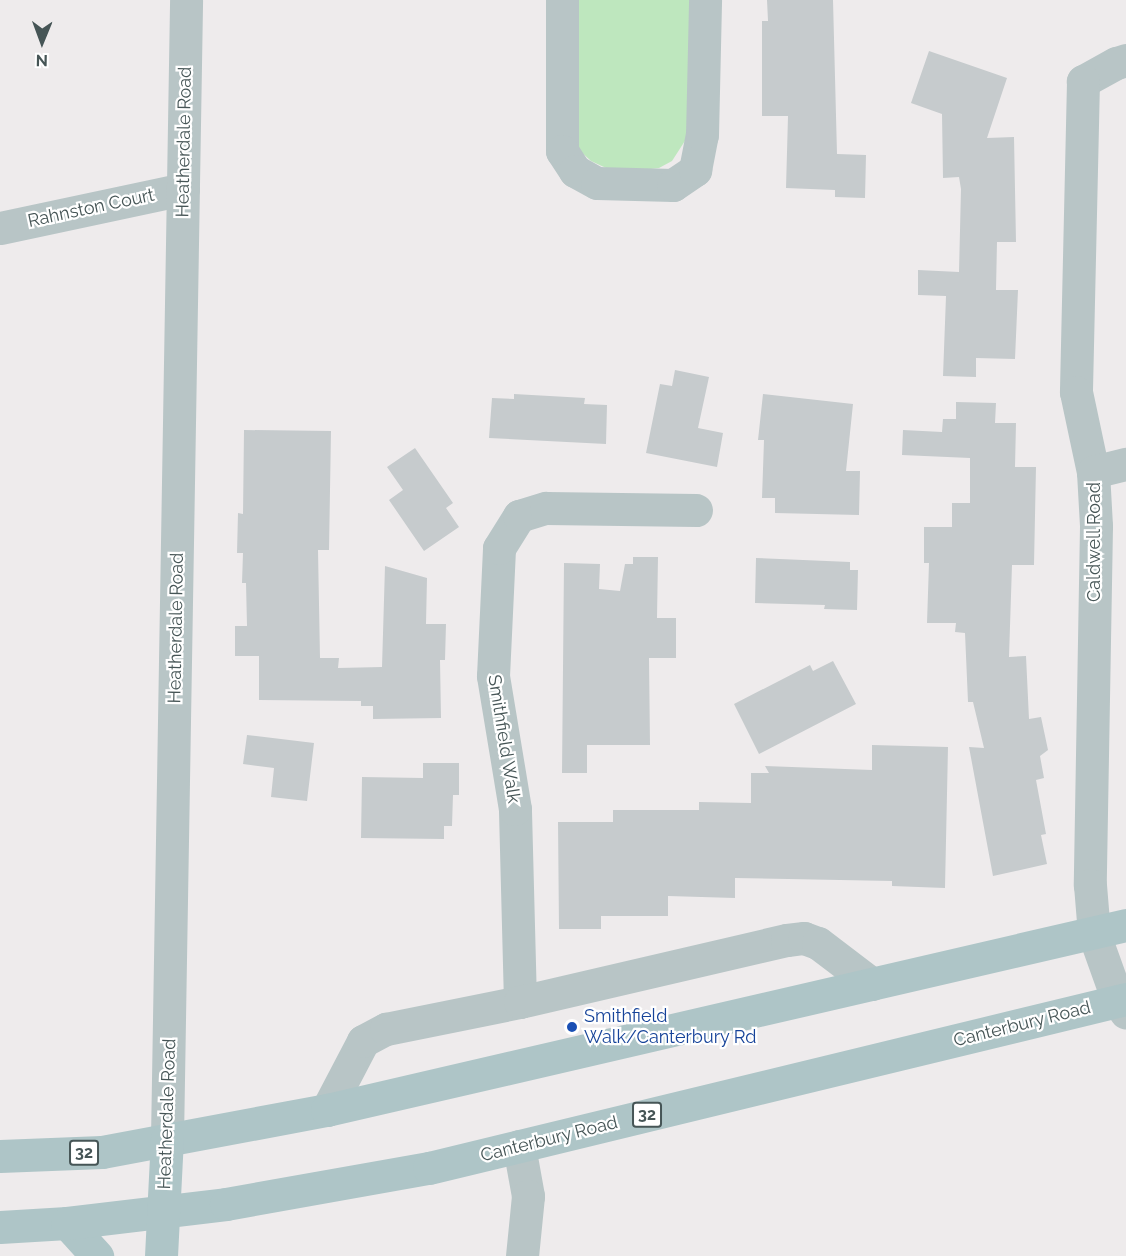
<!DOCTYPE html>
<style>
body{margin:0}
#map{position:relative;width:1126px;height:1256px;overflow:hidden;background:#eeebec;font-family:Raleway,sans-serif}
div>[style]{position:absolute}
.green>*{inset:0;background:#bee7be}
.building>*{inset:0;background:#c6cbcd}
.minor>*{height:33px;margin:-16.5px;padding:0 16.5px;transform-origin:16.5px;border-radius:16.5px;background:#b8c5c6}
.major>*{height:33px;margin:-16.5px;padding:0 16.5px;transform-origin:16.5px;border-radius:16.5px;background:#aec5c7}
.dots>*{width:16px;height:16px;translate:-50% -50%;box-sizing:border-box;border:3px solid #fff;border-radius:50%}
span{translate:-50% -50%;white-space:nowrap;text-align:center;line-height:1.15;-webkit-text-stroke:4.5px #fff;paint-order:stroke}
.shield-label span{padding:2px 4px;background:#fff;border:2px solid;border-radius:4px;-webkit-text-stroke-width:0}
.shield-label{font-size:16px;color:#465556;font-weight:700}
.street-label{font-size:18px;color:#465556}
.transit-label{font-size:18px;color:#164399}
.left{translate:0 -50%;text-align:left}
.north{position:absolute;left:12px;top:12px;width:60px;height:60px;-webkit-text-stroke:4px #fff;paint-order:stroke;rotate:181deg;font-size:16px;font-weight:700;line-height:24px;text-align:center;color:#465556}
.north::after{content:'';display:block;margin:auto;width:21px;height:27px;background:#465556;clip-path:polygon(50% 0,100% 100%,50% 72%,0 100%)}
</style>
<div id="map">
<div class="green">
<div style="clip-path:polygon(578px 0,695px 0,690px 133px,672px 161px,659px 168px,617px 173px,591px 161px,577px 148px)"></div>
</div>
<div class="building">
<div style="clip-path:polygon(767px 0,833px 0,837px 154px,866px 155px,865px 198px,835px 197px,835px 190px,786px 188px,788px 116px,762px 116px,762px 21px,768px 21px)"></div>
<div style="clip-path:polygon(929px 51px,1007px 78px,987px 138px,1014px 137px,1016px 242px,997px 242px,996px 290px,1018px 290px,1015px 359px,976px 358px,976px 377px,943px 376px,946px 296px,918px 295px,918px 270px,959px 272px,961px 189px,959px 177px,943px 178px,942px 114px,911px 103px)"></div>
<div style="clip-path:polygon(675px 370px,709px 377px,698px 428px,723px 433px,717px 467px,646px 453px,660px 384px,672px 386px)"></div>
<div style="clip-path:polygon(514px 394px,585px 398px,584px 404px,607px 405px,606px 444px,489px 438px,492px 398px,514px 399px)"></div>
<div style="clip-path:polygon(763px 394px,853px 404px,846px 471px,860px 471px,859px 515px,775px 513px,775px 498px,762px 498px,764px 440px,758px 440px)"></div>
<div style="clip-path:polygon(956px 402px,996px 403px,995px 423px,1016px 423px,1015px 467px,1036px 467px,1034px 565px,1012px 565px,1009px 657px,1026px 656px,1029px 719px,1041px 717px,1048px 750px,1040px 756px,1044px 778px,1036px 780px,1046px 834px,1041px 835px,1047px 864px,993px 876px,969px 747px,984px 748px,973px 702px,968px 702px,965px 633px,955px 632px,956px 623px,927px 623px,929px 563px,924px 563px,924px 527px,952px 527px,952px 503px,970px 503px,970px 458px,902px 455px,903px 430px,942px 432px,943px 419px,956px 419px)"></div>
<div style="clip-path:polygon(244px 430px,331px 431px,329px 550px,318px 550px,320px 658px,339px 658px,338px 668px,382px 667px,385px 566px,427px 578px,426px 624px,446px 624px,445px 660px,440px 660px,441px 718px,373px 719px,373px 706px,361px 706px,361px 701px,259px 700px,259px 656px,235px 656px,235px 626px,247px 626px,246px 583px,242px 583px,243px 553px,237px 553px,238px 513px,243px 514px)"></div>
<div style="clip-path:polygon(415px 448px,453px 503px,446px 508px,459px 527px,424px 551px,389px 500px,403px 490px,387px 467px)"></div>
<div style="clip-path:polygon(633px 557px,658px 557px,657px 618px,676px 618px,676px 658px,649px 658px,650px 745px,587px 745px,587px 773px,562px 773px,564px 563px,600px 564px,599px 589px,620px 591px,625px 564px,633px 564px)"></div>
<div style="clip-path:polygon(756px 558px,850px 562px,850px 570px,858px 570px,857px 610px,824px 609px,825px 605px,755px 603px)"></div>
<div style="clip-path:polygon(833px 661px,856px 704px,759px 754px,734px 704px,810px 665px,813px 671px)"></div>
<div style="clip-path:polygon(247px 735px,314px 743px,307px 801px,271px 797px,274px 768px,243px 764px)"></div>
<div style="clip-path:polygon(872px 745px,948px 747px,945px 888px,892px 886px,892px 881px,735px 878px,735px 898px,668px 896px,668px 916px,601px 916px,601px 929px,559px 929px,558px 822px,613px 822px,613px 810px,699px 810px,699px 802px,751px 803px,751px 773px,769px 773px,765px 766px,872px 770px)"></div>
<div style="clip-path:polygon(423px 763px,459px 763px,459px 795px,453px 795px,452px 826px,444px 826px,444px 839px,361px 838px,362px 777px,423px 778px)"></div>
</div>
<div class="minor">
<div style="left:562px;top:0;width:151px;rotate:90deg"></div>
<div style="left:562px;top:151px;width:24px;rotate:57deg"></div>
<div style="left:575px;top:171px;width:25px;rotate:29deg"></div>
<div style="left:597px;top:183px;width:76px;rotate:1.5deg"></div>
<div style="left:673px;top:185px;width:27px;rotate:-34deg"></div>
<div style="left:695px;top:170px;width:36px;rotate:-79deg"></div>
<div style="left:702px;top:135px;width:135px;rotate:-88.7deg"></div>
<div style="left:1126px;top:60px;width:10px;rotate:163deg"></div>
<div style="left:1116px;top:63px;width:38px;rotate:151deg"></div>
<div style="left:1083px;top:81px;width:311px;rotate:91.3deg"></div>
<div style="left:1076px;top:392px;width:82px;rotate:78deg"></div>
<div style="left:1093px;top:472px;width:54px;rotate:86.8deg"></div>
<div style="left:1096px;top:526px;width:359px;rotate:91deg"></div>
<div style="left:1090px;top:885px;width:49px;rotate:85.3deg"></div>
<div style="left:1094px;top:934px;width:71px;rotate:70.3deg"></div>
<div style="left:1118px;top:1001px;width:14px;rotate:56deg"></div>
<div style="left:0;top:228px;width:187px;rotate:-12deg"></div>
<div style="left:1093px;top:472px;width:34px;rotate:-14deg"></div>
<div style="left:520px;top:1002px;width:193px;rotate:-91.5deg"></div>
<div style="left:515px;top:809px;width:135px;rotate:-99.4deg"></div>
<div style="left:493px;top:676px;width:128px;rotate:-87.3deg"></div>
<div style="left:499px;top:548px;width:38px;rotate:-58deg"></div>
<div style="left:519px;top:516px;width:28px;rotate:-17deg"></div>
<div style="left:546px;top:508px;width:150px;rotate:0.8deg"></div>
<div style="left:327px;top:1110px;width:78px;rotate:-62.4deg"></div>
<div style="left:363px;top:1041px;width:26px;rotate:-28deg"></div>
<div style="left:386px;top:1029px;width:137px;rotate:-11.4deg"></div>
<div style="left:520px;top:1002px;width:274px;rotate:-13.1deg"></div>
<div style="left:787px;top:940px;width:17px;rotate:-7deg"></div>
<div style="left:804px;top:938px;width:15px;rotate:20deg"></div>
<div style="left:818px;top:943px;width:68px;rotate:37.2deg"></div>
<div style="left:167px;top:1139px;width:1139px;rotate:-89.04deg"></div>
<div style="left:519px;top:1146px;width:51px;rotate:79.8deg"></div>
<div style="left:528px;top:1196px;width:60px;rotate:95.7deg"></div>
</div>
<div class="major">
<div style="left:0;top:1156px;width:102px;rotate:-2.2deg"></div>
<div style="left:102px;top:1152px;width:229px;rotate:-10.6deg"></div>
<div style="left:327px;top:1110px;width:820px;rotate:-13.04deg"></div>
<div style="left:67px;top:1223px;width:45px;rotate:47.7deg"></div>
<div style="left:0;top:1227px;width:67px;rotate:-3.4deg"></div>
<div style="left:67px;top:1223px;width:160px;rotate:-6.8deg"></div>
<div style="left:226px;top:1204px;width:206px;rotate:-10.1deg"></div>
<div style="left:429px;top:1168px;width:717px;rotate:-13.63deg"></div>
<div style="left:161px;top:1256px;width:117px;rotate:-87.1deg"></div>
</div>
<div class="dots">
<div style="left:572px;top:1027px;background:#1a4fb4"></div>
</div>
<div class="shield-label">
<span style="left:647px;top:1115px">32</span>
<span style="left:84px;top:1153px">32</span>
</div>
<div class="street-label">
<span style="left:184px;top:142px;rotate:-89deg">Heatherdale Road</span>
<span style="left:91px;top:208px;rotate:-12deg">Rahnston Court</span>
<span style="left:1094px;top:542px;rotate:-90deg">Caldwell Road</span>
<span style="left:176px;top:628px;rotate:-89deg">Heatherdale Road</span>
<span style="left:504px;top:739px;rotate:81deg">Smithfield Walk</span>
<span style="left:1022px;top:1024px;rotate:-14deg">Canterbury Road</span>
<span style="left:167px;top:1114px;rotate:-88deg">Heatherdale Road</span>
<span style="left:549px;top:1139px;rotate:-14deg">Canterbury Road</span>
</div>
<div class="transit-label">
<span class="left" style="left:584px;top:1027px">Smithfield<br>Walk/Canterbury Rd</span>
</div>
<div class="north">N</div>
</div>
